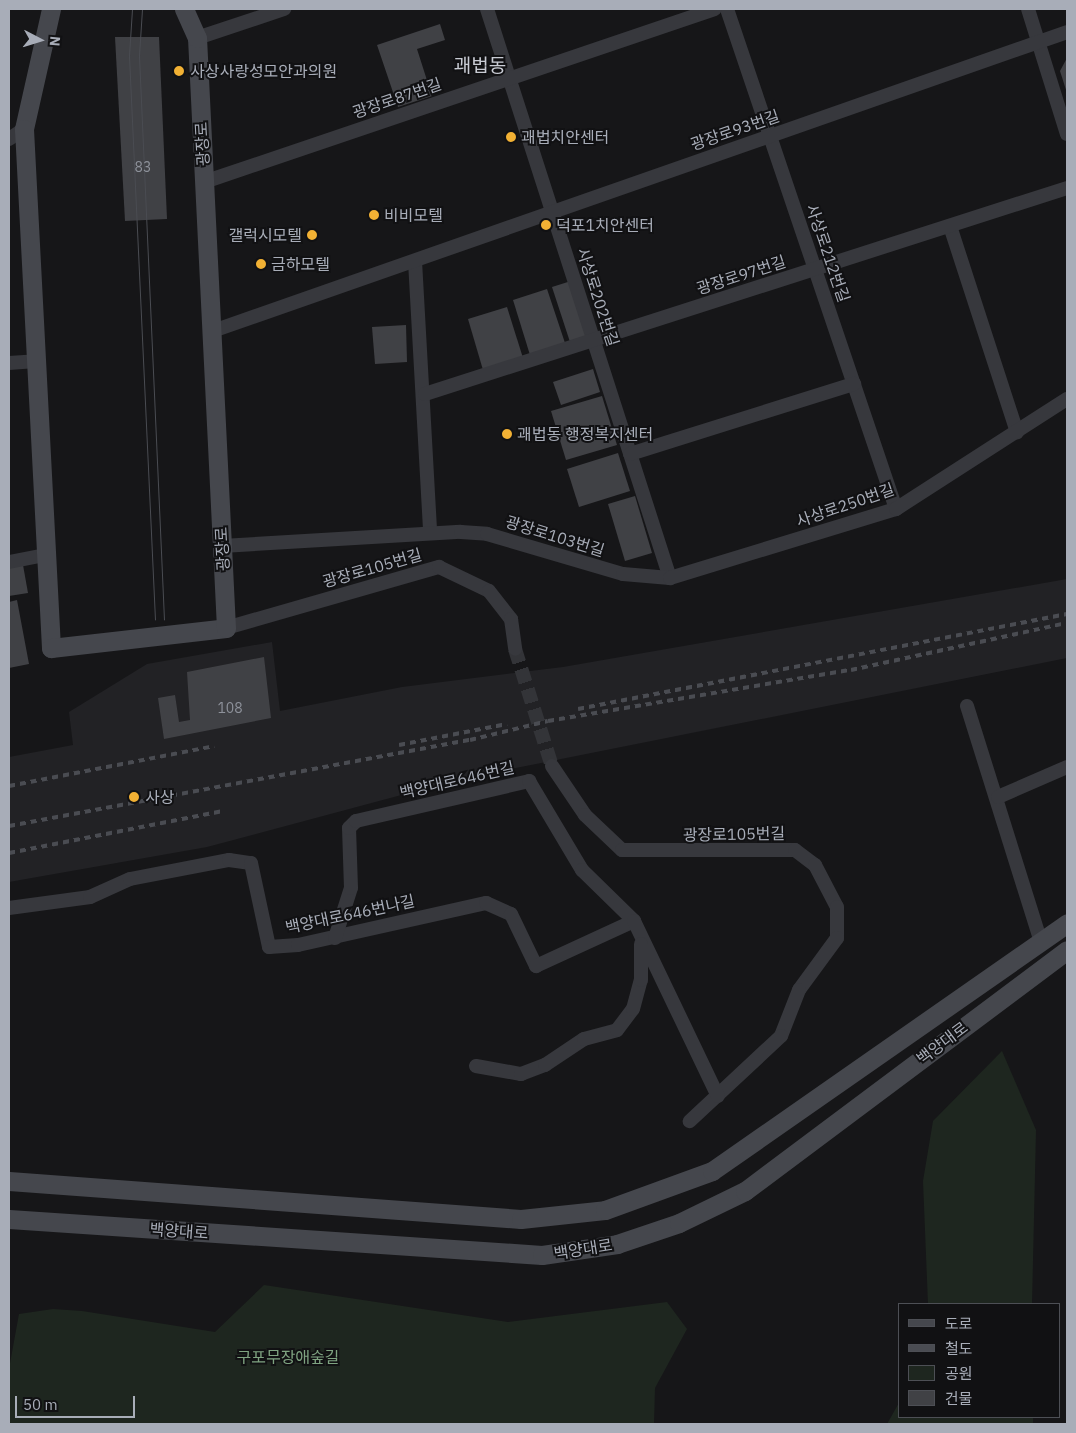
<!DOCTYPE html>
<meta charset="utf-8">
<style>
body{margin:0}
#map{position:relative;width:1076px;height:1433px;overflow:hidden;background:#161618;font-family:"IBM Plex Sans","Noto Sans KR",sans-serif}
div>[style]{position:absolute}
.built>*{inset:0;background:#222225}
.green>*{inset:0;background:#1e261f}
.building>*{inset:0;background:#404145}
.minor-tunnel>*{height:14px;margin-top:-7px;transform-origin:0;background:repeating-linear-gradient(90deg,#333438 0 14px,transparent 0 21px)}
.minor>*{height:14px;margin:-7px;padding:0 7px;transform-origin:7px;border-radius:7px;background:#37383d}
.secondary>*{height:19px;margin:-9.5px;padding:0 9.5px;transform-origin:9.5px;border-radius:9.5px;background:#45474d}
.tram>*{height:1px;margin:-0.5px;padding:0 0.5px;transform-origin:0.5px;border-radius:0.5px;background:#4a4c52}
.rail>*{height:4px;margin-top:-2px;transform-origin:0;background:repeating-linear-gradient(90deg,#4a4c52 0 6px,transparent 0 11px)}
.dots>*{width:14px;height:14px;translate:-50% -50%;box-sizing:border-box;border:2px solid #111113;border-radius:50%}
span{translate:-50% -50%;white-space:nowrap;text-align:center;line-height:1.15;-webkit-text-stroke:4px #111113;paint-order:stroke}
.number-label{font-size:14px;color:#8e929b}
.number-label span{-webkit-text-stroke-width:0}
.poi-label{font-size:16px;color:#a8adb8}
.left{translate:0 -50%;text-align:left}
.right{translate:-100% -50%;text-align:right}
.street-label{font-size:16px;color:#a8adb8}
.park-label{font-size:16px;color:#7fa381}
.quarter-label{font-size:19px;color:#c9ccd4}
.frame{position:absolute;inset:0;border:10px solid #a8adb8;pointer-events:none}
.legend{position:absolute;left:898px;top:1303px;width:162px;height:115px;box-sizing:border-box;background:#111113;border:1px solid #4d4f55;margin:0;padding:6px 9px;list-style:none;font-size:15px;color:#a8adb8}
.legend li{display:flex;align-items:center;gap:10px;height:25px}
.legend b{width:25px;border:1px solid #4d4f55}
.north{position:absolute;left:15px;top:15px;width:50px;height:50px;-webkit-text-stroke:4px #111113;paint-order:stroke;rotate:95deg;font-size:14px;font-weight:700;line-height:20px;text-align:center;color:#a8adb8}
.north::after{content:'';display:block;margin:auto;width:18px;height:22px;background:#a8adb8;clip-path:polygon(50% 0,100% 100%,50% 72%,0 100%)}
.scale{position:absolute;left:15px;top:1396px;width:120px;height:22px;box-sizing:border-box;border:2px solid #a8adb8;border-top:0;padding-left:6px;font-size:15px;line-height:18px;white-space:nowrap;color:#a8adb8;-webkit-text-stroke:4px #111113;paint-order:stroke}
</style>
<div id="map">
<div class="built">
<div style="clip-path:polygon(1067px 579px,1067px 658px,461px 779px,207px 847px,9px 882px,9px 757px,73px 745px,69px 712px,147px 664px,272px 642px,280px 711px,402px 687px,563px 667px)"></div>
</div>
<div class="green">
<div style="clip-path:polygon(1002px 1051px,1036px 1130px,1032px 1304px,928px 1304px,923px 1181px,933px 1121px)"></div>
<div style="clip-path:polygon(264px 1285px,508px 1322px,667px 1302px,687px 1329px,655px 1388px,654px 1424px,9px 1424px,9px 1369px,19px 1314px,53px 1309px,82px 1311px,215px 1332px)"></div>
<div style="clip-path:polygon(900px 1401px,900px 1417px,1033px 1417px,1033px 1424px,887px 1424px)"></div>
</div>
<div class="building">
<div style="clip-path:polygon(440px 24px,445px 40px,417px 49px,432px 96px,398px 107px,377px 45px)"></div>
<div style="clip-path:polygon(115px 37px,159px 37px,167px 219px,125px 221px)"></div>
<div style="clip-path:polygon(1067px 58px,1067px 93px,1060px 71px)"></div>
<div style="clip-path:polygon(571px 281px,589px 336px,570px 342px,552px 287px)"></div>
<div style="clip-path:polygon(547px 289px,565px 343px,530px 355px,513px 300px)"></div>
<div style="clip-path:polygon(507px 307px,523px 358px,483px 370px,468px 319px)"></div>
<div style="clip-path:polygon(406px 325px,407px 362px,375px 364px,372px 327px)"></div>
<div style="clip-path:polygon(593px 369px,600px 392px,561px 405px,553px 382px)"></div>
<div style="clip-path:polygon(602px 396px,617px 445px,566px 460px,551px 411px)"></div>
<div style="clip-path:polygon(618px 453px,630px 491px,579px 507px,567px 469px)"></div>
<div style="clip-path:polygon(635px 496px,652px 553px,625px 561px,608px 504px)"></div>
<div style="clip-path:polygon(23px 565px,28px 593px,9px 596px,9px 568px)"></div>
<div style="clip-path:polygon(17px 600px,29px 664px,9px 668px,9px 602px)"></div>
<div style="clip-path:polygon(264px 657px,271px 718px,164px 739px,158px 698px,175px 695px,179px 722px,190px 720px,187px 672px)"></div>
</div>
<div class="minor-tunnel">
<div style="left:515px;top:649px;width:123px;rotate:72.5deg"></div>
</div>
<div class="minor">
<div style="left:487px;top:9px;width:598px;rotate:72.17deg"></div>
<div style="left:727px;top:9px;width:528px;rotate:71.32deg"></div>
<div style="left:1028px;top:9px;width:131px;rotate:72.7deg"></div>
<div style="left:197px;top:38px;width:92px;rotate:-18.4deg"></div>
<div style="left:9px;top:139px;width:18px;rotate:-34deg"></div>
<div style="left:204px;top:182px;width:539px;rotate:-18.7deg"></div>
<div style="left:950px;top:226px;width:217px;rotate:72deg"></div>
<div style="left:415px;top:261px;width:269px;rotate:86.8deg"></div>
<div style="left:210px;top:332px;width:908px;rotate:-19.29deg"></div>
<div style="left:9px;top:363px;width:27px;rotate:-4deg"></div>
<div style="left:425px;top:394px;width:674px;rotate:-17.79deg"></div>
<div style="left:630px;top:454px;width:235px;rotate:-17.4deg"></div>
<div style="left:222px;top:546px;width:239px;rotate:-3.4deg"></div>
<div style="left:461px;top:532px;width:26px;rotate:4deg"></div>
<div style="left:487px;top:534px;width:142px;rotate:16.4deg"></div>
<div style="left:623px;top:574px;width:47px;rotate:4.9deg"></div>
<div style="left:670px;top:578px;width:236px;rotate:-17deg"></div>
<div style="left:896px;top:509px;width:203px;rotate:-32.8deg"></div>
<div style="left:9px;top:562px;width:38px;rotate:-11deg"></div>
<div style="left:226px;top:628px;width:222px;rotate:-16deg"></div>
<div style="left:439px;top:567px;width:55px;rotate:25.6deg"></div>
<div style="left:489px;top:591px;width:36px;rotate:52deg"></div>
<div style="left:511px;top:619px;width:30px;rotate:82deg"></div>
<div style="left:967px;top:706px;width:247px;rotate:72.6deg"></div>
<div style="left:552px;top:766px;width:59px;rotate:56deg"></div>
<div style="left:585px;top:815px;width:51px;rotate:43.4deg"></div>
<div style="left:622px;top:850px;width:173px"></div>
<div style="left:795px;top:850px;width:25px;rotate:37deg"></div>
<div style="left:815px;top:865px;width:47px;rotate:62.4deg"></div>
<div style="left:837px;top:907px;width:31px;rotate:90deg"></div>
<div style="left:837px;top:938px;width:64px;rotate:126.2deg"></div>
<div style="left:799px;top:990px;width:49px;rotate:111.4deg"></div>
<div style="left:781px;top:1036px;width:125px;rotate:137deg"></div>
<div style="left:998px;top:797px;width:75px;rotate:-23.5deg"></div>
<div style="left:9px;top:908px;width:82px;rotate:-7.7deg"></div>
<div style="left:90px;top:897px;width:44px;rotate:-24.2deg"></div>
<div style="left:130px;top:879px;width:101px;rotate:-10.9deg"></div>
<div style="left:229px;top:860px;width:22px;rotate:8deg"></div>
<div style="left:251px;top:863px;width:86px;rotate:77.9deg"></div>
<div style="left:269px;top:947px;width:29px;rotate:-4deg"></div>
<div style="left:298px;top:945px;width:193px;rotate:-12.6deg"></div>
<div style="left:486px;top:903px;width:27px;rotate:24deg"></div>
<div style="left:511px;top:914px;width:58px;rotate:64.3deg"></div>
<div style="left:536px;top:966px;width:108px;rotate:-24.7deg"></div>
<div style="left:335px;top:938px;width:52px;rotate:-72.3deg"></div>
<div style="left:351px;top:888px;width:60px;rotate:-91.9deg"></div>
<div style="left:349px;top:828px;width:10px;rotate:-45deg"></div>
<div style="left:356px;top:821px;width:178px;rotate:-13deg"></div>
<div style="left:529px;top:781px;width:104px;rotate:59.2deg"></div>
<div style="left:582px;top:870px;width:73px;rotate:44.4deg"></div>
<div style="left:634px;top:921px;width:194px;rotate:64.4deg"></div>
<div style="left:476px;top:1066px;width:46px;rotate:10.1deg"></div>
<div style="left:521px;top:1074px;width:26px;rotate:-21deg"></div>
<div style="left:545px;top:1065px;width:47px;rotate:-33.7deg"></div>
<div style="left:584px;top:1039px;width:34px;rotate:-15deg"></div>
<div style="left:617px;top:1030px;width:26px;rotate:-53deg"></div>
<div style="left:633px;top:1009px;width:30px;rotate:-75deg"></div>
<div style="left:641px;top:980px;width:36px;rotate:-90deg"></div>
</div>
<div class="secondary">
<div style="left:51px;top:9px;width:123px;rotate:102.7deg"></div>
<div style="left:24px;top:129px;width:520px;rotate:87.02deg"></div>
<div style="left:51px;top:648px;width:176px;rotate:-6.5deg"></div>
<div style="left:226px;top:628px;width:591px;rotate:-92.81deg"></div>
<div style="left:197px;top:38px;width:32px;rotate:-114deg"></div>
<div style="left:9px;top:1181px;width:513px;rotate:4.24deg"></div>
<div style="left:521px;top:1219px;width:84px;rotate:-6.1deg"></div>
<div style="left:605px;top:1210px;width:114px;rotate:-20deg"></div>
<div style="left:712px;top:1171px;width:433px;rotate:-34.9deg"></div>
<div style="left:9px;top:1219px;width:534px;rotate:3.86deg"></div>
<div style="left:542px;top:1255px;width:76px;rotate:-8.3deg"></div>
<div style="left:617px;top:1244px;width:65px;rotate:-18.7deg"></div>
<div style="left:679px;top:1223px;width:73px;rotate:-25.9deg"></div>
<div style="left:745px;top:1191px;width:402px;rotate:-36.8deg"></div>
</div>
<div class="tram">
<div style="left:132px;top:9px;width:47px;rotate:93.7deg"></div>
<div style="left:129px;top:56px;width:564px;rotate:87.36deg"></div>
<div style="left:142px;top:9px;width:47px;rotate:93.7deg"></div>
<div style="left:139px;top:56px;width:564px;rotate:87.46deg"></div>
</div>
<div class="rail">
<div style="left:578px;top:709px;width:498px;rotate:-11deg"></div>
<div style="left:399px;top:745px;width:110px;rotate:-11deg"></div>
<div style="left:9px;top:786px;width:209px;rotate:-11deg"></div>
<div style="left:9px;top:826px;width:469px;rotate:-10.6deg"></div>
<div style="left:470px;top:740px;width:80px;rotate:-13.7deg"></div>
<div style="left:548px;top:721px;width:307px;rotate:-9.6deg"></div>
<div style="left:851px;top:670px;width:221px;rotate:-12.3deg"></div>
<div style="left:9px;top:853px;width:218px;rotate:-11.1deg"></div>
</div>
<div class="dots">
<div style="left:179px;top:71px;background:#f2b134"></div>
<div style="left:511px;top:137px;background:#f2b134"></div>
<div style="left:374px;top:215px;background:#f2b134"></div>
<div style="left:546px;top:225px;background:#f2b134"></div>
<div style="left:312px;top:235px;background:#f2b134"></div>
<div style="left:261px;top:264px;background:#f2b134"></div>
<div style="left:507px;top:434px;background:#f2b134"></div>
<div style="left:134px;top:797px;background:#f2b134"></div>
</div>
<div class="number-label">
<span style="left:143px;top:167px">83</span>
<span style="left:230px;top:708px">108</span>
</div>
<div class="poi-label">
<span class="left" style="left:190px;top:71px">사상사랑성모안과의원</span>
<span class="left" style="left:521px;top:137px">괘법치안센터</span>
<span class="left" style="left:384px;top:215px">비비모텔</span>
<span class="left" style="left:556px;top:225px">덕포1치안센터</span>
<span class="right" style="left:302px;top:235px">갤럭시모텔</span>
<span class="left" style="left:271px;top:264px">금하모텔</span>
<span class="left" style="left:517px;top:434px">괘법동 행정복지센터</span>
<span class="left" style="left:145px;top:797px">사상</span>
</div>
<div class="street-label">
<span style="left:397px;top:98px;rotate:-19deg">광장로87번길</span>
<span style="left:735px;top:130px;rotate:-19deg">광장로93번길</span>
<span style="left:202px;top:144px;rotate:-93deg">광장로</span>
<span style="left:828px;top:253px;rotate:71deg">사상로212번길</span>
<span style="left:741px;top:275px;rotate:-18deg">광장로97번길</span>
<span style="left:598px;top:297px;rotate:72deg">사상로202번길</span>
<span style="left:845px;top:505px;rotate:-19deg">사상로250번길</span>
<span style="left:555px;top:536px;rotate:17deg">광장로103번길</span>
<span style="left:222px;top:549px;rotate:-93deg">광장로</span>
<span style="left:372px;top:568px;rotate:-16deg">광장로105번길</span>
<span style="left:457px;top:780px;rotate:-13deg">백양대로646번길</span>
<span style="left:734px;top:834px;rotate:-1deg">광장로105번길</span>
<span style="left:350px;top:914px;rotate:-12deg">백양대로646번나길</span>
<span style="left:942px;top:1043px;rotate:-37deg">백양대로</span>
<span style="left:179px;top:1231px;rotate:4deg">백양대로</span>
<span style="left:583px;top:1249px;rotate:-9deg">백양대로</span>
</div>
<div class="park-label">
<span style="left:288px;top:1357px">구포무장애숲길</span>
</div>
<div class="quarter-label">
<span style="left:480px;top:66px">괘법동</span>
</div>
<div class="frame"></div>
<ul class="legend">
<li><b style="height:6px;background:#45474d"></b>도로</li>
<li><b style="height:6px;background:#4a4c52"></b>철도</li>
<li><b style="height:14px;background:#1e261f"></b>공원</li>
<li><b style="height:14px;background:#404145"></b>건물</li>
</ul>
<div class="north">N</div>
<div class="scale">50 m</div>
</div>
